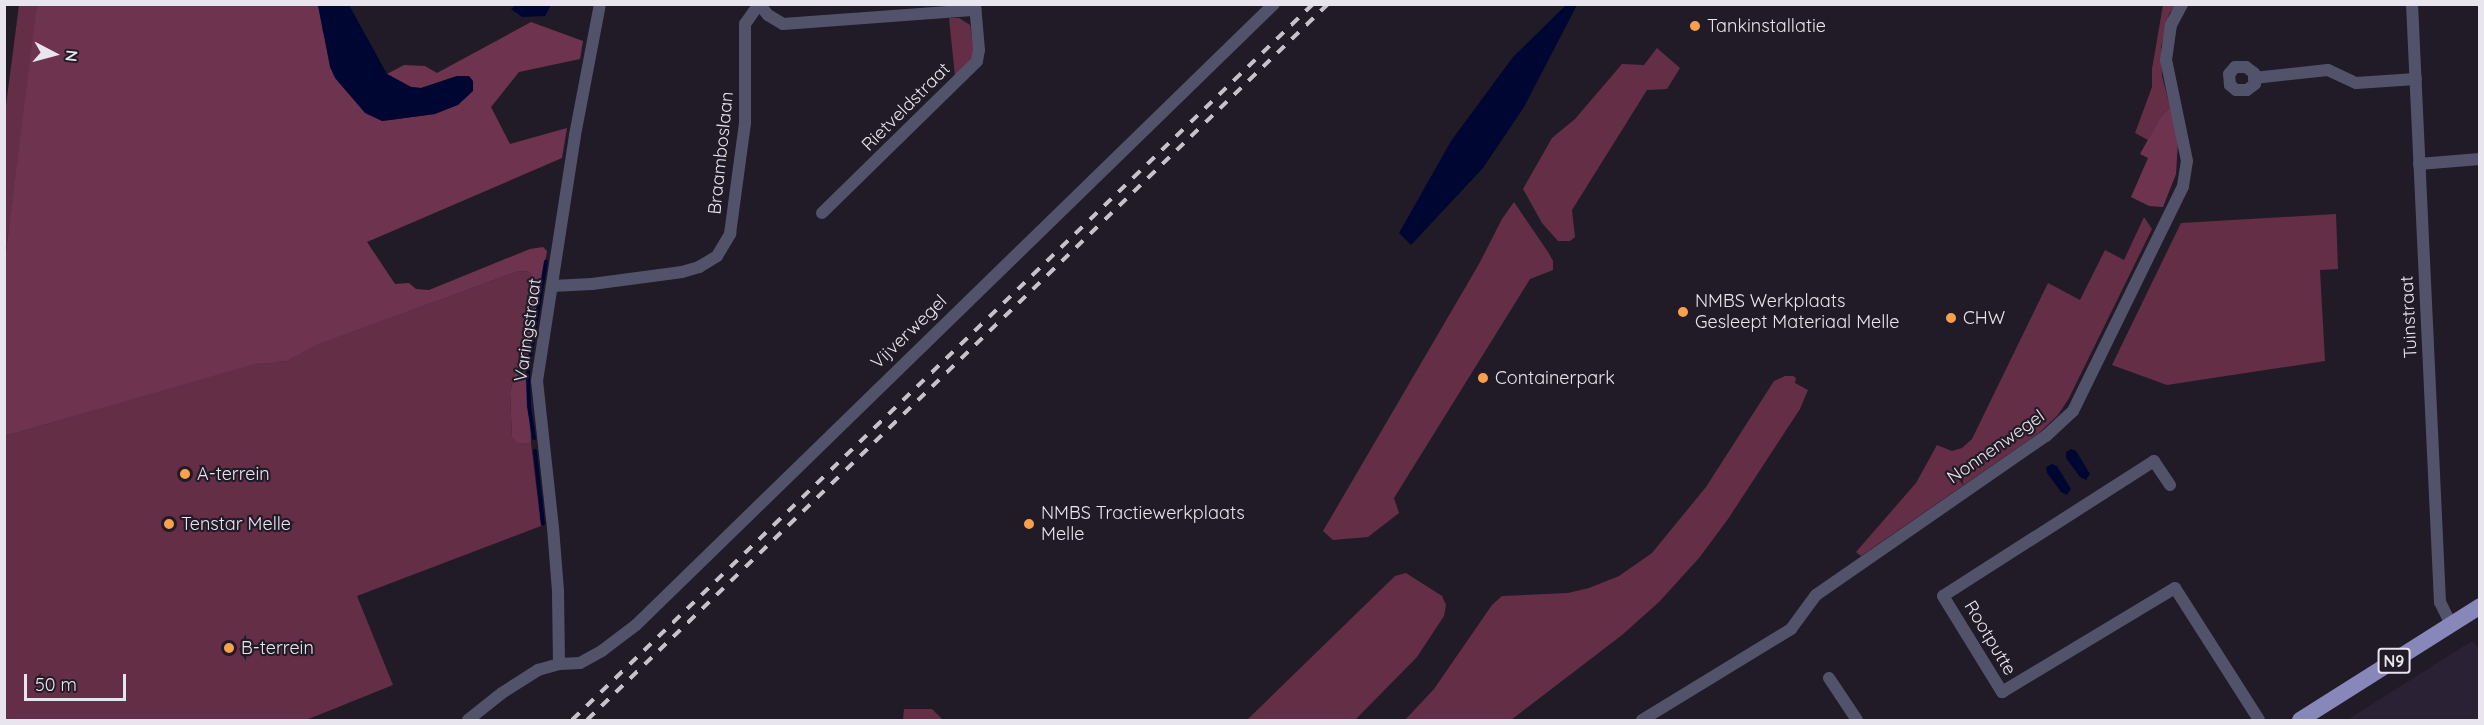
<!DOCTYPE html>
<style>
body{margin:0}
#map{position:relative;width:2484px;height:725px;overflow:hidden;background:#211b28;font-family:Quicksand,sans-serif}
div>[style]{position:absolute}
.built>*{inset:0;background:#2b2134}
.green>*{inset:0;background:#652e47}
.forest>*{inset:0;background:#6e344f}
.water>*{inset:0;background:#000632}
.stream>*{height:4px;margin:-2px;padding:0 2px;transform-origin:2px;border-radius:2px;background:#000632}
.minor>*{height:12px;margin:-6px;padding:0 6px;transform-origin:6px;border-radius:6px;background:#52536b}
.primary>*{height:16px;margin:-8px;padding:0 8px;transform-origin:8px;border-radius:8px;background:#8787b9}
.rail>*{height:4px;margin-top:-2px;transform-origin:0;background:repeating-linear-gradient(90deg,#c6c2cb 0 10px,transparent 0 20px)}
.dots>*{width:16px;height:16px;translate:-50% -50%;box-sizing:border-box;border:3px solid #211b28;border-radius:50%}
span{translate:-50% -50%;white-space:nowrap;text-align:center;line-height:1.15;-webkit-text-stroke:4.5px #211b28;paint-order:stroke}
.shield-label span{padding:2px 4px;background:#211b28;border:2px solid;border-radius:4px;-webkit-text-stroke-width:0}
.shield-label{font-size:16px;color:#e9e5ee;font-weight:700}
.poi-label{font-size:18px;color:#e9e5ee}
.left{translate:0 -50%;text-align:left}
.street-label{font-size:18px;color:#e9e5ee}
.frame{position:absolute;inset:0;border:6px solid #e9e5ee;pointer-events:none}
.north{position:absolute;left:24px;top:24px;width:60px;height:60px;-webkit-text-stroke:4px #211b28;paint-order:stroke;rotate:96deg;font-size:16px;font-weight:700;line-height:24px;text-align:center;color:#e9e5ee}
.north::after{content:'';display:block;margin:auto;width:21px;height:27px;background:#e9e5ee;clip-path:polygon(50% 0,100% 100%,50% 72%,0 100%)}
.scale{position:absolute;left:24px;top:674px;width:102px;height:27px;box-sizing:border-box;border:3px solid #e9e5ee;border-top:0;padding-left:8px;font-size:18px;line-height:21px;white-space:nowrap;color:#e9e5ee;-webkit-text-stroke:4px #211b28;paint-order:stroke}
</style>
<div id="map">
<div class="built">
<div style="clip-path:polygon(2472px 641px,2479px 648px,2479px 720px,2347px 720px)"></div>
</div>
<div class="green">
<div style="clip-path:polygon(19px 5px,37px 5px,36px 24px,5px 259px,5px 113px)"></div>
<div style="clip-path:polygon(2163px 5px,2176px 5px,2169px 14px,2161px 47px,2162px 76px,2170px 107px,2161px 116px,2148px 140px,2135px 133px,2152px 87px,2152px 69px)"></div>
<div style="clip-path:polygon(949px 18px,959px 18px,970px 25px,974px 51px,972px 58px,955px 76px)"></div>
<div style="clip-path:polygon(1657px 48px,1680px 68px,1667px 89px,1647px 90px,1572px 210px,1575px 237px,1570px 241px,1558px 241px,1542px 223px,1523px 189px,1552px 138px,1575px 119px,1622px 64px,1644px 65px)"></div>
<div style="clip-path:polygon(1514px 202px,1548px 252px,1553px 261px,1553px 270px,1530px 279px,1394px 498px,1399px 513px,1368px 537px,1333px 540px,1323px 531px,1479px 264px,1502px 219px)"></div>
<div style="clip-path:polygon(2336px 214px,2338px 269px,2320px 270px,2325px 361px,2167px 385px,2112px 365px,2181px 223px)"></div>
<div style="clip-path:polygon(2144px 217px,2152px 229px,2068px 400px,2057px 416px,2039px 433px,1861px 556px,1856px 552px,1916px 483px,1937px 445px,1952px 451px,1962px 448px,1972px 439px,2048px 283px,2080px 300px,2105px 250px,2124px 260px)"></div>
<div style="clip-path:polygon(519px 271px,530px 272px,531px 280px,524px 330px,510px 393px,512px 437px,519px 443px,531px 443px,541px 526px,357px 596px,393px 685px,306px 720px,5px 720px,5px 436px,254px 363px,287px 361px,318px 344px)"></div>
<div style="clip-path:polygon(1785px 376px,1793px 376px,1796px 378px,1795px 383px,1808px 390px,1800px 409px,1728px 519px,1699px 558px,1659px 602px,1622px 635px,1511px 720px,1405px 720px,1434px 689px,1492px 605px,1502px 596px,1568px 593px,1589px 588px,1619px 576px,1652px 553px,1706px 487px,1774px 381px)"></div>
<div style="clip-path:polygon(1406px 573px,1442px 596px,1446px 605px,1444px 616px,1417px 657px,1355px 720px,1247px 720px,1395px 576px)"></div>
<div style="clip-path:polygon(904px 709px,932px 709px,943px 720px,903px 720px)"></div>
</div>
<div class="forest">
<div style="clip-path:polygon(37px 5px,318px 5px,323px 32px,382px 121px,435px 114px,457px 76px,421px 88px,411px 87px,387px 74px,404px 65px,425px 66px,437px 73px,531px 22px,583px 41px,580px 59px,519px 72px,491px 107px,510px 144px,567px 128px,562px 158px,367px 242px,395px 284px,409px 283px,416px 289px,429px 290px,530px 249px,543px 247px,547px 251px,528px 367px,531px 443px,518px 443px,512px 437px,510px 393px,524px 330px,531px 280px,530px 272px,519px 271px,319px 344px,287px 361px,254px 364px,5px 436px,5px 259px)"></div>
<div style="clip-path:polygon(2170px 107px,2178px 142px,2176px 174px,2163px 207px,2149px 206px,2131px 197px,2148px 158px,2140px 154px,2161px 116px)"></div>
</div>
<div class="water">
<div style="clip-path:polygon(318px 5px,349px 5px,387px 74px,411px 87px,421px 88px,457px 76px,469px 76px,473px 81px,473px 91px,458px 105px,435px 114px,382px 121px,365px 113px,335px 78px,330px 67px)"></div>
<div style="clip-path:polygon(516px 5px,551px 4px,551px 5px,545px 16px,522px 17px,511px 9px)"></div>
<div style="clip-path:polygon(1566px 5px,1577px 5px,1524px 107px,1483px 168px,1411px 245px,1399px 233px,1451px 141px,1513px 57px)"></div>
<div style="clip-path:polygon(2071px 449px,2076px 451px,2090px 474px,2086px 480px,2080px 477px,2066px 458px,2066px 452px)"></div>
<div style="clip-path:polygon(2052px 464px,2057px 466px,2071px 489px,2067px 495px,2061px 492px,2047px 473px,2046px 467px)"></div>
</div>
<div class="stream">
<div style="left:534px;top:438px;width:32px;rotate:-99deg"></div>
<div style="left:529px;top:406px;width:36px;rotate:-92deg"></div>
<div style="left:528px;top:370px;width:110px;rotate:-80.6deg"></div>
<div style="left:535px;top:451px;width:73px;rotate:83.7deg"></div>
</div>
<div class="minor">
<div style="left:759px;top:4px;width:14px;rotate:51deg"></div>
<div style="left:768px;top:15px;width:17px;rotate:31deg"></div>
<div style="left:783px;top:24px;width:193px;rotate:-4.2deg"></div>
<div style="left:2412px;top:4px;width:599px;rotate:87.32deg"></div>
<div style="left:2440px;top:602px;width:25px;rotate:64deg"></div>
<div style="left:2254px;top:78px;width:6px;rotate:81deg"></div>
<div style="left:2255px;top:84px;width:10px;rotate:143deg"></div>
<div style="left:2247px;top:90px;width:11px;rotate:180deg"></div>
<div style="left:2236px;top:90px;width:8px;rotate:-140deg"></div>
<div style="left:2230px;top:85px;width:11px;rotate:-95deg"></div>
<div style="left:2229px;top:74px;width:9px;rotate:-49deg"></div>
<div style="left:2235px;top:67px;width:11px"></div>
<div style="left:2246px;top:67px;width:10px;rotate:37deg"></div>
<div style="left:2254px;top:73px;width:5px;rotate:90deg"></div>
<div style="left:2254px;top:78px;width:74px;rotate:-6.2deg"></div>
<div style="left:2328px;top:70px;width:31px;rotate:25deg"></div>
<div style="left:2356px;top:83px;width:60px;rotate:-3.8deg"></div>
<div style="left:2419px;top:164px;width:61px;rotate:-4.7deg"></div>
<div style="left:822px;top:213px;width:217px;rotate:-44.4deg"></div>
<div style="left:977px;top:61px;width:11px;rotate:-80deg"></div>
<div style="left:979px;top:50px;width:46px;rotate:-95deg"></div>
<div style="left:552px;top:286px;width:40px;rotate:-2.9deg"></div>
<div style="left:592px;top:284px;width:91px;rotate:-7.6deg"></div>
<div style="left:682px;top:272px;width:18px;rotate:-16deg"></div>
<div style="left:699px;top:267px;width:21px;rotate:-31deg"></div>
<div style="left:717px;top:256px;width:26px;rotate:-59deg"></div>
<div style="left:730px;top:234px;width:112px;rotate:-82.3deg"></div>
<div style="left:745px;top:123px;width:99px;rotate:-90deg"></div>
<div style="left:745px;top:24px;width:24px;rotate:-55deg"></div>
<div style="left:2170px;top:485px;width:29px;rotate:-124deg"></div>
<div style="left:2154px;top:461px;width:250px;rotate:147.4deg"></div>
<div style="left:1943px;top:596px;width:113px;rotate:58.4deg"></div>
<div style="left:2002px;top:692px;width:202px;rotate:-31deg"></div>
<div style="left:2175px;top:588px;width:156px;rotate:57.5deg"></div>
<div style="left:559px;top:664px;width:73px;rotate:-90.8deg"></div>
<div style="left:558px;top:591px;width:63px;rotate:-94.5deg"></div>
<div style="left:553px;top:528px;width:148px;rotate:-96.2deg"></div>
<div style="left:537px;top:381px;width:249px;rotate:-81.2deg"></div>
<div style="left:575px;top:135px;width:133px;rotate:-79.2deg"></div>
<div style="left:1829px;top:678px;width:50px;rotate:56.3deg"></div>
<div style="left:468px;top:720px;width:43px;rotate:-38.5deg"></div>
<div style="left:502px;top:693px;width:43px;rotate:-32.6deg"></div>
<div style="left:538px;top:670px;width:22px;rotate:-16deg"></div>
<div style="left:559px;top:664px;width:21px;rotate:-3deg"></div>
<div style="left:580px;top:663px;width:26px;rotate:-29deg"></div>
<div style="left:603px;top:650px;width:41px;rotate:-37.1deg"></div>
<div style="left:636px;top:625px;width:890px;rotate:-44.23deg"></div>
<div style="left:1642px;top:720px;width:175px;rotate:-31.4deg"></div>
<div style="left:1791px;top:629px;width:42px;rotate:-53.7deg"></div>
<div style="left:1816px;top:595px;width:280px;rotate:-34.7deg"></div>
<div style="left:2046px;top:436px;width:37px;rotate:-43deg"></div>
<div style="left:2073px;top:411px;width:250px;rotate:-63.9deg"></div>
<div style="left:2183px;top:186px;width:25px;rotate:-81deg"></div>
<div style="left:2187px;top:161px;width:103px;rotate:-101.7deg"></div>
<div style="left:2166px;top:60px;width:35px;rotate:-82deg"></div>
<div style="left:2171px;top:25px;width:24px;rotate:-62deg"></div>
</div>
<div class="primary">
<div style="left:2300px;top:720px;width:213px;rotate:-32.3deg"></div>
</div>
<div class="rail">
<div style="left:572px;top:720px;width:1030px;rotate:-44.02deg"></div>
<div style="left:587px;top:720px;width:1030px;rotate:-44.02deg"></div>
</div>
<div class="dots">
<div style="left:1695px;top:26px;background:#f8a04b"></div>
<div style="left:1683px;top:312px;background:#f8a04b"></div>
<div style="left:1951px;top:318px;background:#f8a04b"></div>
<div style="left:1483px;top:378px;background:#f8a04b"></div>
<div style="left:185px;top:474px;background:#f8a04b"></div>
<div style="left:169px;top:524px;background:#f8a04b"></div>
<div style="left:1029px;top:524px;background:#f8a04b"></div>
<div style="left:229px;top:648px;background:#f8a04b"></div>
</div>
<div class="shield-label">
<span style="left:2394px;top:661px">N9</span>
</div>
<div class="poi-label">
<span class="left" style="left:1707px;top:26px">Tankinstallatie</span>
<span class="left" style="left:1695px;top:312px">NMBS Werkplaats<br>Gesleept Materiaal Melle</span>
<span class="left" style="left:1963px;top:318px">CHW</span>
<span class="left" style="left:1495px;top:378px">Containerpark</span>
<span class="left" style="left:197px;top:474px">A-terrein</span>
<span class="left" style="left:1041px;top:524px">NMBS Tractiewerkplaats<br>Melle</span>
<span class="left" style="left:181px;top:524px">Tenstar Melle</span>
<span class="left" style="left:241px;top:648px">B-terrein</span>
</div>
<div class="street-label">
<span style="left:906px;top:107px;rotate:-45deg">Rietveldstraat</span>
<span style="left:721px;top:153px;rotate:-84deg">Braamboslaan</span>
<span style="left:2409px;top:317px;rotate:-93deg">Tuinstraat</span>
<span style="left:528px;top:330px;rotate:-82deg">Varingstraat</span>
<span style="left:909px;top:332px;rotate:-44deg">Vijverwegel</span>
<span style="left:1996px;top:447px;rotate:-35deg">Nonnenwegel</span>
<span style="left:1990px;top:638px;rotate:59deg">Rootputte</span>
</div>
<div class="frame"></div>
<div class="north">N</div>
<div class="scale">50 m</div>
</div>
